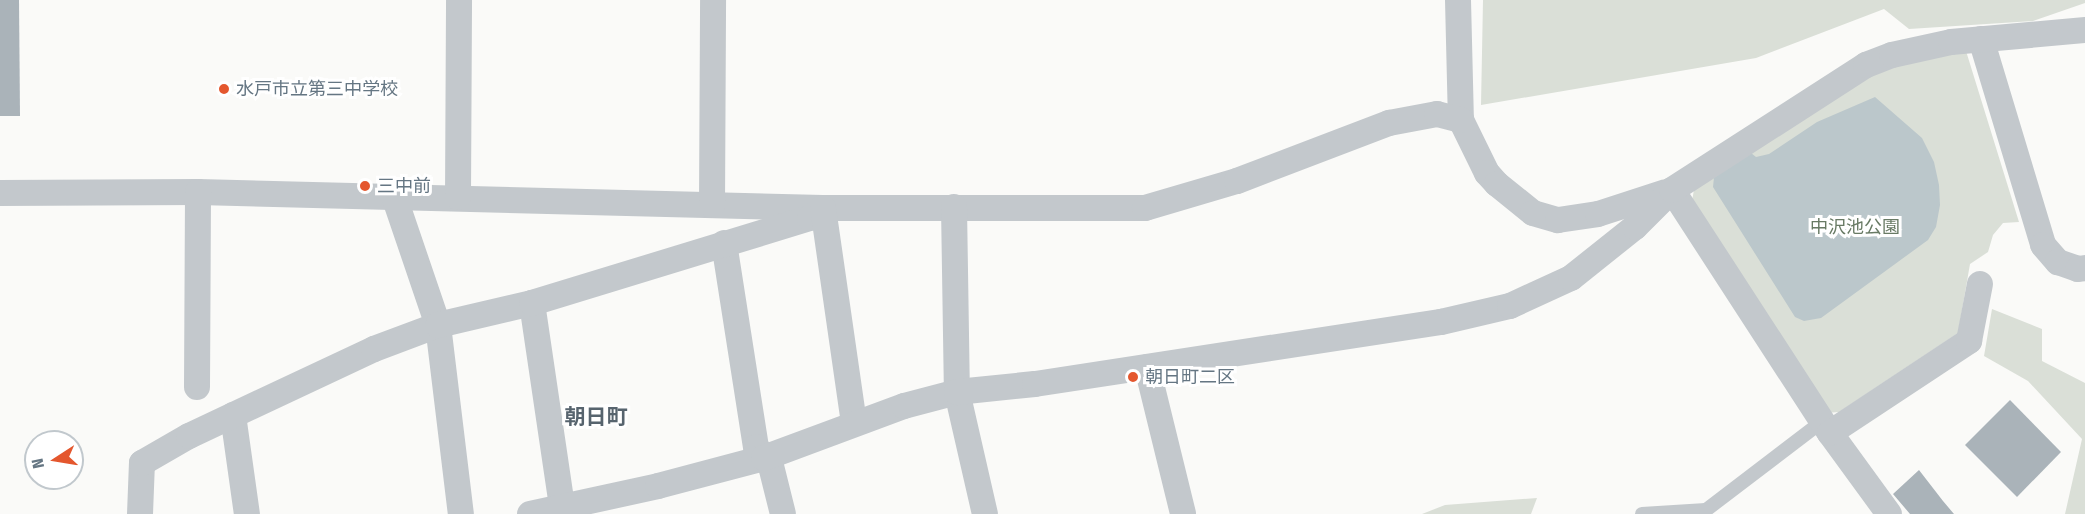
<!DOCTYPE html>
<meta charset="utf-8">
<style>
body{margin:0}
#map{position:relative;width:2085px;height:514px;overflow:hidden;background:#fafaf8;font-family:"Fira Sans Condensed","Noto Sans JP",sans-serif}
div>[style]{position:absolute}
.green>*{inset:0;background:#dadfd7}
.water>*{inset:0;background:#bbc7cb}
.building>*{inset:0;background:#aab3b9}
.lane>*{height:14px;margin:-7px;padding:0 7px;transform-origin:7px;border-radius:7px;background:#c3c8cc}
.street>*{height:26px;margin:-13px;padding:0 13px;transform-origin:13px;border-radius:13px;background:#c3c8cc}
.dots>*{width:16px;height:16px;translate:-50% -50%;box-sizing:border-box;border:3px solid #fff;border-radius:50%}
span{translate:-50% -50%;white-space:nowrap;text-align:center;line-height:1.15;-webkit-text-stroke:6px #fff;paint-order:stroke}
.poi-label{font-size:18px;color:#657683}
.left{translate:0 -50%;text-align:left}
.park-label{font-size:18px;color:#687a64}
.quarter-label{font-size:21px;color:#57646e;font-weight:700}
.north{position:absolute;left:24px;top:430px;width:60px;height:60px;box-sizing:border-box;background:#fff;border:2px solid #c1c8cd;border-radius:50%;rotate:258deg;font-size:16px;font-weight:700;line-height:24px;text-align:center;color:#657683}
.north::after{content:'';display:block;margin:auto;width:21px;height:27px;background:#e4572e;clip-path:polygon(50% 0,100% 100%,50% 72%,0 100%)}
</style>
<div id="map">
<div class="green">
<div style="clip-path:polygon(1483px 0,2085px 0,2085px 3px,2033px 21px,1909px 29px,1884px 9px,1756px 58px,1481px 105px)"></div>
<div style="clip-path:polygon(1966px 51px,2019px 222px,2003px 223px,1993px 235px,1988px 252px,1970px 264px,1958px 333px,1839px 412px,1826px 413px,1692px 201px,1695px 184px,1868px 77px,1911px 61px)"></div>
<div style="clip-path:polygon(1992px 309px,2042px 329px,2042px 361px,2085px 383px,2085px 514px,2065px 514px,2082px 439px,2028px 381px,1984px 356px)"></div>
<div style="clip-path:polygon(1537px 498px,1531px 514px,1422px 514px,1445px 505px)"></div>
</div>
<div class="water">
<div style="clip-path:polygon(1875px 97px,1922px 138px,1934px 162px,1939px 185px,1940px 205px,1936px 227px,1928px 240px,1821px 318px,1804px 321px,1795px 317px,1713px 187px,1714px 177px,1751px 153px,1756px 157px,1769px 154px,1817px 122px)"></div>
</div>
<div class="building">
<div style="clip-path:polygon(0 0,19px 0,20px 116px,0 116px)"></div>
<div style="clip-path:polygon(2010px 400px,2061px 452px,2017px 497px,1965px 445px)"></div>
<div style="clip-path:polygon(1919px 470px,1943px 501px,1954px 514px,1910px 514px,1893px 494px)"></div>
</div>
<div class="lane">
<div style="left:1642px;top:514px;width:64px;rotate:-3.6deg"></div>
<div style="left:1706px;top:510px;width:147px;rotate:-37.3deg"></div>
</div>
<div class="street">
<div style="left:1458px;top:0;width:120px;rotate:88.6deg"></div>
<div style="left:1461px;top:120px;width:59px;rotate:63.9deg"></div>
<div style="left:1487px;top:173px;width:15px;rotate:48deg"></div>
<div style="left:1497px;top:184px;width:46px;rotate:38.9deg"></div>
<div style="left:1533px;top:213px;width:26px;rotate:16deg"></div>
<div style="left:1558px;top:220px;width:40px;rotate:-8.5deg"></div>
<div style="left:1598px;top:214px;width:71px;rotate:-17.9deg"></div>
<div style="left:1981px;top:39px;width:215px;rotate:73.2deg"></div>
<div style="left:2043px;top:245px;width:23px;rotate:49deg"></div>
<div style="left:2058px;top:262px;width:21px;rotate:19deg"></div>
<div style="left:2078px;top:269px;width:7px;rotate:-8deg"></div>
<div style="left:1672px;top:190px;width:290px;rotate:57deg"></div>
<div style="left:1830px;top:433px;width:100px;rotate:53.9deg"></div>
<div style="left:0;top:193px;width:198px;rotate:-0.3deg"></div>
<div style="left:198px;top:192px;width:625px;rotate:1.47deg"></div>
<div style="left:823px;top:208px;width:322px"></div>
<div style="left:1145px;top:208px;width:96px;rotate:-16.4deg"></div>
<div style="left:1237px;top:181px;width:163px;rotate:-20.9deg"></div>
<div style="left:1389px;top:123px;width:49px;rotate:-10.6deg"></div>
<div style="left:1437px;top:114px;width:25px;rotate:14deg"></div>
<div style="left:394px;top:196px;width:136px;rotate:71.2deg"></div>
<div style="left:438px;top:325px;width:190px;rotate:83.1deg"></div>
<div style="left:458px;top:197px;width:197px;rotate:-89.7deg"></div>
<div style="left:712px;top:205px;width:205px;rotate:-89.7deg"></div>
<div style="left:954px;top:207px;width:185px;rotate:89.1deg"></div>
<div style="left:957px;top:392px;width:125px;rotate:77.1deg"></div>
<div style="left:724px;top:243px;width:206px;rotate:81.1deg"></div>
<div style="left:756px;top:447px;width:24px;rotate:52deg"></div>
<div style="left:771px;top:466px;width:49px;rotate:76deg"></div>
<div style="left:532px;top:303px;width:205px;rotate:81.6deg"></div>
<div style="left:1147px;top:367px;width:151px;rotate:76.2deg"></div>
<div style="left:197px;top:387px;width:195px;rotate:-89.7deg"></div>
<div style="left:233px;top:415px;width:100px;rotate:82deg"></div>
<div style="left:1830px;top:433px;width:167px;rotate:-33.5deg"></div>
<div style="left:1969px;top:341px;width:58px;rotate:-79.1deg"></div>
<div style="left:140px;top:514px;width:51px;rotate:-87.8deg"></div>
<div style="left:142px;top:463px;width:54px;rotate:-29.9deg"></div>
<div style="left:189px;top:436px;width:204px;rotate:-25.2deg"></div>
<div style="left:374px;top:349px;width:68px;rotate:-20.6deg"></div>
<div style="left:438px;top:325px;width:97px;rotate:-13.2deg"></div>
<div style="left:532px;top:303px;width:291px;rotate:-17deg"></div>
<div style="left:810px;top:218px;width:16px;rotate:-38deg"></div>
<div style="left:823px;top:208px;width:218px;rotate:81.8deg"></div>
<div style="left:530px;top:514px;width:131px;rotate:-12.3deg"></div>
<div style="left:658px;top:486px;width:110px;rotate:-14.8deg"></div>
<div style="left:764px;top:458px;width:149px;rotate:-20.4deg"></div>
<div style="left:904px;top:406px;width:55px;rotate:-14.8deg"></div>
<div style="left:957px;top:392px;width:78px;rotate:-5.9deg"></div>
<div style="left:1035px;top:384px;width:411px;rotate:-8.7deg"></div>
<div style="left:1441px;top:322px;width:71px;rotate:-13.1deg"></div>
<div style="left:1510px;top:306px;width:67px;rotate:-24.7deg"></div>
<div style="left:1571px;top:278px;width:82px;rotate:-38.6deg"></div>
<div style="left:1635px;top:227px;width:52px;rotate:-45deg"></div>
<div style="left:1672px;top:190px;width:231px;rotate:-32.8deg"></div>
<div style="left:1866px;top:65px;width:28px;rotate:-21deg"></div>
<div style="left:1892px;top:55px;width:60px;rotate:-12.4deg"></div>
<div style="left:1951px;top:42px;width:135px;rotate:-5.1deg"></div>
</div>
<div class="dots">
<div style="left:224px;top:89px;background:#e4572e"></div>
<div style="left:365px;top:186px;background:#e4572e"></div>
<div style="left:1133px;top:377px;background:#e4572e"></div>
</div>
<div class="poi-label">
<span class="left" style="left:236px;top:89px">水戸市立第三中学校</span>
<span class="left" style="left:377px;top:186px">三中前</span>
<span class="left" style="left:1145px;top:377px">朝日町二区</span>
</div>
<div class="park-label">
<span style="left:1855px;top:227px">中沢池公園</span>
</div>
<div class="quarter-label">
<span style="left:596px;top:417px">朝日町</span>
</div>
<div class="north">N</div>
</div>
